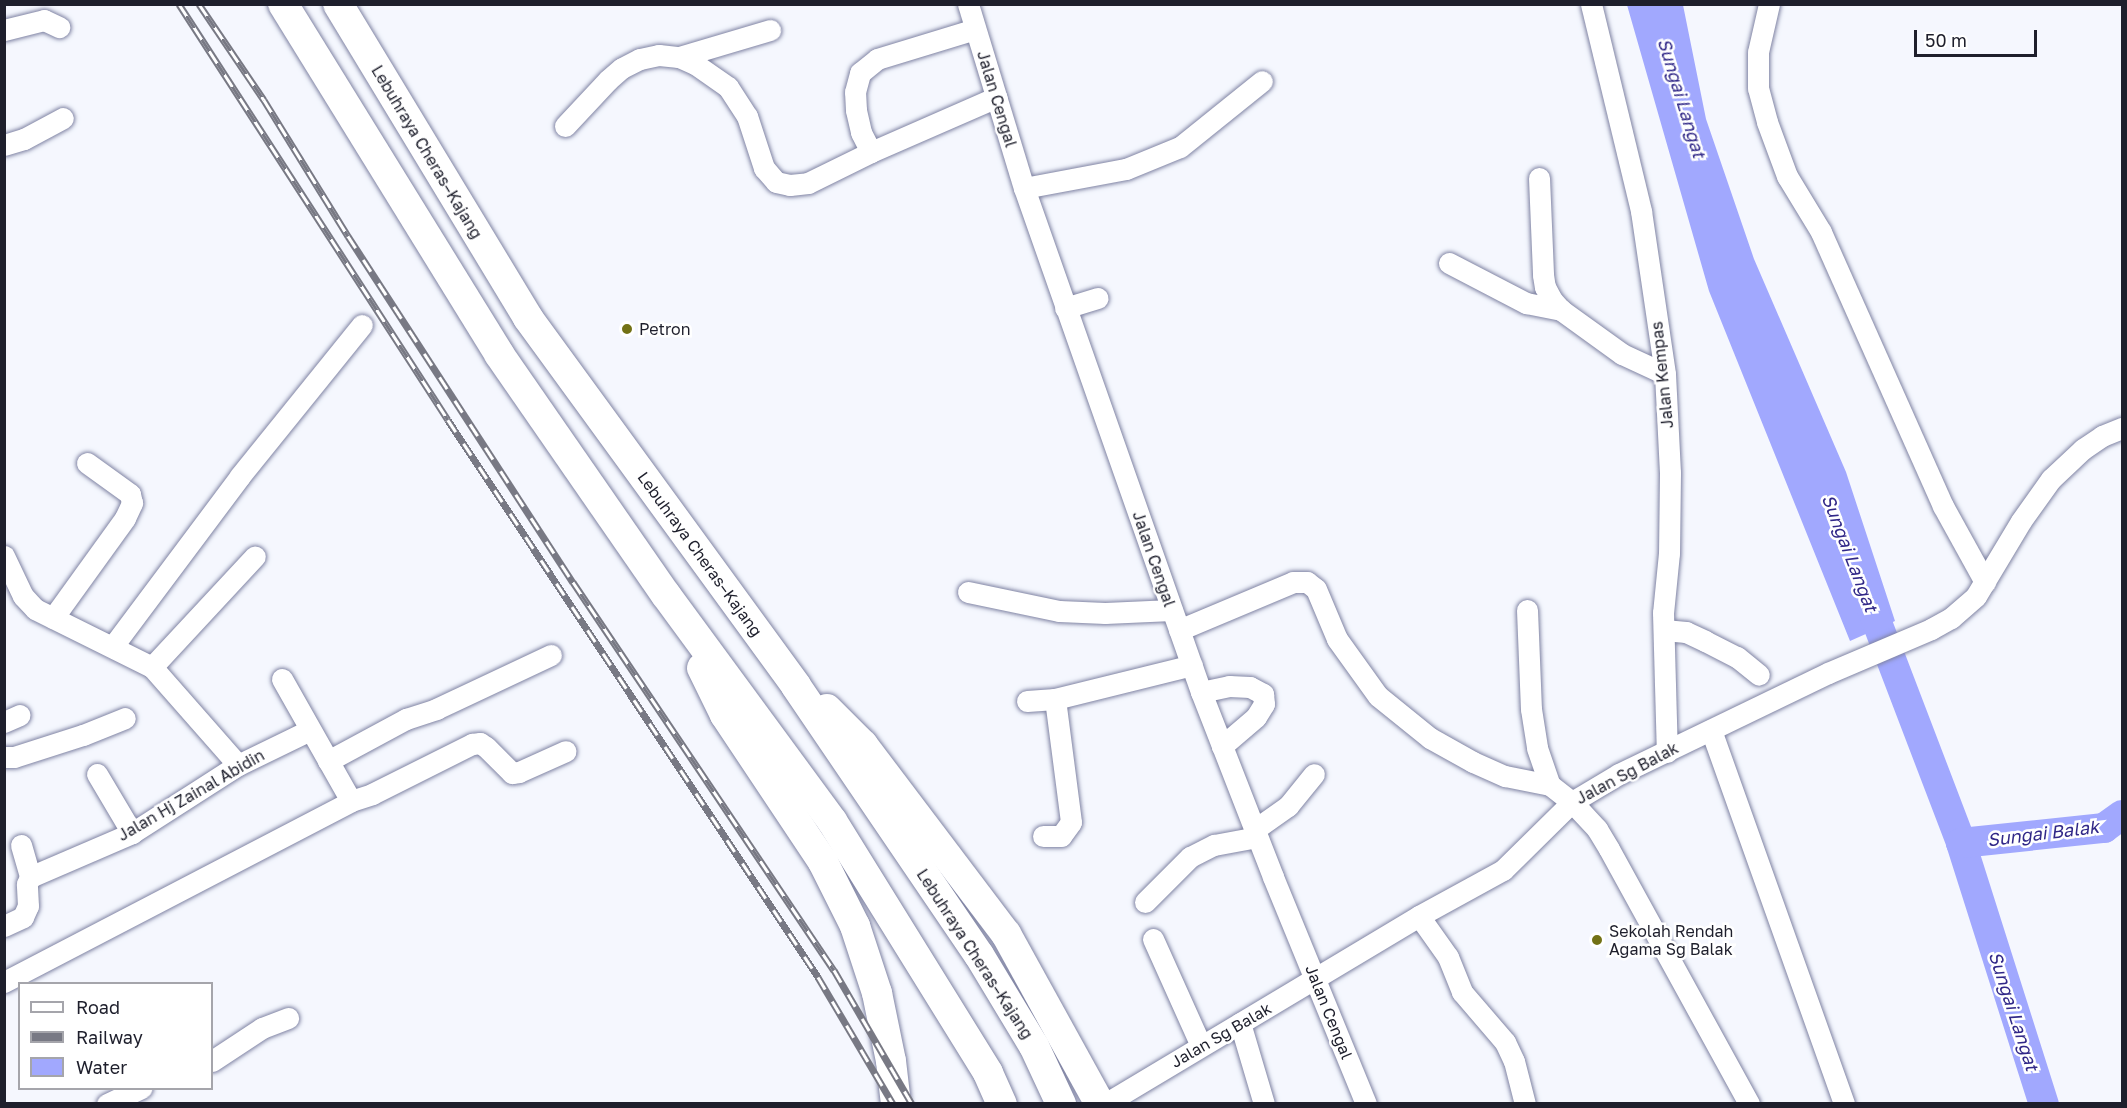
<!DOCTYPE html>
<meta charset="utf-8">
<style>
body{margin:0}
#map{position:relative;width:2127px;height:1108px;overflow:hidden;background:#f5f7fe;font-family:"Golos Text",sans-serif}
div>[style]{position:absolute}
.water>*{inset:0;background:#a1a8fe}
.river>*{height:30px;margin:-15px;padding:0 15px;transform-origin:15px;border-radius:15px;background:#a1a8fe}
.roads{filter:drop-shadow(0 0 2px #7f83a3) drop-shadow(0 0 2px #7f83a3)}
.minor>*{height:21px;margin:-10.5px;padding:0 10.5px;transform-origin:10.5px;border-radius:10.5px;background:#fff}
.highway>*{height:30px;margin:-15px;padding:0 15px;transform-origin:15px;border-radius:15px;background:#fff}
.rail>*{height:7px;margin-top:-3.5px;transform-origin:0;background:repeating-linear-gradient(90deg,#fff 0 14px,#787984 0 28px);box-sizing:border-box;border-block:2px solid #787984}
.dots>*{width:16px;height:16px;translate:-50% -50%;box-sizing:border-box;border:3px solid #fff;border-radius:50%}
span{translate:-50% -50%;white-space:nowrap;text-align:center;line-height:1.15;-webkit-text-stroke:5px #fff;paint-order:stroke}
.street-label{font-size:16px;color:#1e1f2c}
.poi-label{font-size:16px;color:#1e1f2c}
.left{translate:0 -50%;text-align:left}
.water-label{font-size:18px;color:#312888;font-style:italic}
.frame{position:absolute;inset:0;border:6px solid #1e1f2c;pointer-events:none}
.legend{position:absolute;left:18px;top:982px;width:195px;height:108px;box-sizing:border-box;background:#fff;border:2px solid #a5a5ab;margin:0;padding:8px 10px;list-style:none;font-size:18px;color:#1e1f2c}
.legend li{display:flex;align-items:center;gap:12px;height:30px}
.legend b{width:30px;border:2px solid #a5a5ab}
.scale{position:absolute;left:1914px;top:30px;width:123px;height:27px;box-sizing:border-box;border:3px solid #1e1f2c;border-top:0;padding-left:8px;font-size:18px;line-height:21px;white-space:nowrap;color:#1e1f2c;-webkit-text-stroke:4px #fff;paint-order:stroke}
</style>
<div id="map">
<div class="water">
<div style="clip-path:polygon(1627px 5px,1683px 5px,1706px 119px,1754px 259px,1846px 472px,1895px 621px,1850px 641px,1709px 291px)"></div>
</div>
<div class="river">
<div style="left:1865px;top:591px;width:270px;rotate:69.1deg"></div>
<div style="left:1961px;top:843px;width:274px;rotate:72.4deg"></div>
<div style="left:1961px;top:843px;width:144px;rotate:-6deg"></div>
<div style="left:2104px;top:828px;width:22px;rotate:-36deg"></div>
</div>
<div class="roads">
<div class="minor">
<div style="left:968px;top:4px;width:192px;rotate:73.1deg"></div>
<div style="left:1024px;top:188px;width:534px;rotate:70.65deg"></div>
<div style="left:1201px;top:692px;width:199px;rotate:68.7deg"></div>
<div style="left:1273px;top:877px;width:245px;rotate:67.7deg"></div>
<div style="left:1591px;top:4px;width:213px;rotate:76.4deg"></div>
<div style="left:1641px;top:211px;width:165px;rotate:81.6deg"></div>
<div style="left:1665px;top:374px;width:99px;rotate:87.1deg"></div>
<div style="left:1670px;top:473px;width:80px;rotate:90.7deg"></div>
<div style="left:1669px;top:553px;width:60px;rotate:95.7deg"></div>
<div style="left:1663px;top:613px;width:139px;rotate:88.4deg"></div>
<div style="left:1769px;top:4px;width:49px;rotate:102.9deg"></div>
<div style="left:1758px;top:52px;width:36px;rotate:90deg"></div>
<div style="left:1758px;top:88px;width:35px;rotate:75deg"></div>
<div style="left:1767px;top:122px;width:58px;rotate:69.7deg"></div>
<div style="left:1787px;top:176px;width:66px;rotate:58.7deg"></div>
<div style="left:1821px;top:232px;width:300px;rotate:66deg"></div>
<div style="left:1943px;top:506px;width:87px;rotate:61.1deg"></div>
<div style="left:4px;top:30px;width:41px;rotate:-14deg"></div>
<div style="left:44px;top:20px;width:17px;rotate:25deg"></div>
<div style="left:679px;top:57px;width:95px;rotate:-16.5deg"></div>
<div style="left:565px;top:126px;width:63px;rotate:-46.9deg"></div>
<div style="left:608px;top:80px;width:18px;rotate:-41deg"></div>
<div style="left:622px;top:68px;width:20px;rotate:-27deg"></div>
<div style="left:640px;top:59px;width:19px;rotate:-12deg"></div>
<div style="left:659px;top:55px;width:20px;rotate:6deg"></div>
<div style="left:679px;top:57px;width:17px;rotate:24deg"></div>
<div style="left:695px;top:64px;width:40px;rotate:34.9deg"></div>
<div style="left:728px;top:87px;width:35px;rotate:57deg"></div>
<div style="left:747px;top:116px;width:55px;rotate:71.9deg"></div>
<div style="left:764px;top:168px;width:18px;rotate:49deg"></div>
<div style="left:776px;top:182px;width:14px;rotate:12deg"></div>
<div style="left:790px;top:185px;width:18px;rotate:-6deg"></div>
<div style="left:808px;top:183px;width:70px;rotate:-26.2deg"></div>
<div style="left:871px;top:152px;width:137px;rotate:-23.6deg"></div>
<div style="left:4px;top:145px;width:21px;rotate:-17deg"></div>
<div style="left:24px;top:139px;width:44px;rotate:-28.3deg"></div>
<div style="left:871px;top:152px;width:22px;rotate:-117deg"></div>
<div style="left:861px;top:132px;width:23px;rotate:-103deg"></div>
<div style="left:856px;top:110px;width:18px;rotate:-93deg"></div>
<div style="left:855px;top:92px;width:20px;rotate:-75deg"></div>
<div style="left:860px;top:73px;width:22px;rotate:-39deg"></div>
<div style="left:877px;top:59px;width:102px;rotate:-17deg"></div>
<div style="left:1539px;top:178px;width:97px;rotate:87.6deg"></div>
<div style="left:1543px;top:275px;width:12px;rotate:81deg"></div>
<div style="left:1545px;top:287px;width:15px;rotate:62deg"></div>
<div style="left:1552px;top:300px;width:13px;rotate:48deg"></div>
<div style="left:1561px;top:310px;width:75px;rotate:35.8deg"></div>
<div style="left:1622px;top:354px;width:47px;rotate:24.9deg"></div>
<div style="left:1024px;top:188px;width:104px;rotate:-10.6deg"></div>
<div style="left:1126px;top:169px;width:58px;rotate:-22.2deg"></div>
<div style="left:1180px;top:147px;width:105px;rotate:-38.8deg"></div>
<div style="left:1449px;top:263px;width:87px;rotate:27.5deg"></div>
<div style="left:1526px;top:303px;width:36px;rotate:11deg"></div>
<div style="left:1065px;top:308px;width:34px;rotate:-17deg"></div>
<div style="left:4px;top:556px;width:44px;rotate:64.6deg"></div>
<div style="left:23px;top:596px;width:18px;rotate:47deg"></div>
<div style="left:35px;top:609px;width:131px;rotate:26.4deg"></div>
<div style="left:152px;top:667px;width:130px;rotate:48.7deg"></div>
<div style="left:968px;top:592px;width:93px;rotate:11.8deg"></div>
<div style="left:1059px;top:611px;width:46px;rotate:2.5deg"></div>
<div style="left:1105px;top:613px;width:67px;rotate:-2.6deg"></div>
<div style="left:1527px;top:610px;width:99px;rotate:87.7deg"></div>
<div style="left:1531px;top:709px;width:39px;rotate:81deg"></div>
<div style="left:1537px;top:748px;width:39px;rotate:71deg"></div>
<div style="left:53px;top:618px;width:123px;rotate:-54.2deg"></div>
<div style="left:125px;top:518px;width:17px;rotate:-65deg"></div>
<div style="left:132px;top:503px;width:9px;rotate:-103deg"></div>
<div style="left:130px;top:494px;width:53px;rotate:-144.2deg"></div>
<div style="left:1179px;top:630px;width:124px;rotate:-22.8deg"></div>
<div style="left:1293px;top:582px;width:14px"></div>
<div style="left:1307px;top:582px;width:11px;rotate:38deg"></div>
<div style="left:1316px;top:589px;width:54px;rotate:67.2deg"></div>
<div style="left:1337px;top:639px;width:70px;rotate:54.3deg"></div>
<div style="left:1378px;top:696px;width:67px;rotate:38.9deg"></div>
<div style="left:1430px;top:738px;width:49px;rotate:29.2deg"></div>
<div style="left:1473px;top:762px;width:35px;rotate:24deg"></div>
<div style="left:1505px;top:776px;width:46px;rotate:11.3deg"></div>
<div style="left:1550px;top:785px;width:28px;rotate:38deg"></div>
<div style="left:1572px;top:802px;width:37px;rotate:47deg"></div>
<div style="left:1597px;top:829px;width:23px;rotate:59deg"></div>
<div style="left:1609px;top:849px;width:291px;rotate:61.2deg"></div>
<div style="left:1664px;top:630px;width:22px;rotate:5deg"></div>
<div style="left:1686px;top:632px;width:21px;rotate:25deg"></div>
<div style="left:1705px;top:641px;width:36px;rotate:27deg"></div>
<div style="left:1737px;top:657px;width:28px;rotate:39deg"></div>
<div style="left:113px;top:646px;width:212px;rotate:-53.2deg"></div>
<div style="left:240px;top:476px;width:194px;rotate:-51.1deg"></div>
<div style="left:152px;top:667px;width:151px;rotate:-47.1deg"></div>
<div style="left:282px;top:679px;width:140px;rotate:60.5deg"></div>
<div style="left:1201px;top:692px;width:29px;rotate:-12deg"></div>
<div style="left:1229px;top:686px;width:21px;rotate:3deg"></div>
<div style="left:1250px;top:687px;width:15px;rotate:28deg"></div>
<div style="left:1263px;top:694px;width:10px;rotate:84deg"></div>
<div style="left:1264px;top:704px;width:15px;rotate:122deg"></div>
<div style="left:1256px;top:717px;width:45px;rotate:139.5deg"></div>
<div style="left:1027px;top:701px;width:28px;rotate:-4deg"></div>
<div style="left:1055px;top:699px;width:141px;rotate:-13.9deg"></div>
<div style="left:4px;top:722px;width:17px;rotate:-24deg"></div>
<div style="left:1711px;top:730px;width:397px;rotate:70.4deg"></div>
<div style="left:4px;top:757px;width:10px"></div>
<div style="left:14px;top:757px;width:72px;rotate:-17.7deg"></div>
<div style="left:83px;top:735px;width:45px;rotate:-22deg"></div>
<div style="left:328px;top:761px;width:89px;rotate:-28.3deg"></div>
<div style="left:406px;top:719px;width:32px;rotate:-18deg"></div>
<div style="left:436px;top:709px;width:127px;rotate:-25.2deg"></div>
<div style="left:97px;top:774px;width:69px;rotate:59.3deg"></div>
<div style="left:1254px;top:830px;width:42px;rotate:-35.2deg"></div>
<div style="left:1288px;top:806px;width:41px;rotate:-50.9deg"></div>
<div style="left:1043px;top:836px;width:18px"></div>
<div style="left:1061px;top:836px;width:17px;rotate:-54deg"></div>
<div style="left:1071px;top:822px;width:124px;rotate:-97.4deg"></div>
<div style="left:21px;top:845px;width:33px;rotate:74deg"></div>
<div style="left:1145px;top:902px;width:64px;rotate:-45deg"></div>
<div style="left:1190px;top:857px;width:27px;rotate:-27deg"></div>
<div style="left:1214px;top:845px;width:44px;rotate:-10.5deg"></div>
<div style="left:1419px;top:916px;width:50px;rotate:54.7deg"></div>
<div style="left:1448px;top:957px;width:38px;rotate:68deg"></div>
<div style="left:1462px;top:992px;width:66px;rotate:49.3deg"></div>
<div style="left:1505px;top:1042px;width:21px;rotate:65deg"></div>
<div style="left:1514px;top:1061px;width:44px;rotate:75.7deg"></div>
<div style="left:4px;top:926px;width:21px;rotate:-25deg"></div>
<div style="left:23px;top:917px;width:12px;rotate:-66deg"></div>
<div style="left:28px;top:906px;width:22px;rotate:-93deg"></div>
<div style="left:27px;top:884px;width:8px;rotate:-67deg"></div>
<div style="left:30px;top:877px;width:111px;rotate:-23.3deg"></div>
<div style="left:132px;top:833px;width:126px;rotate:-32.7deg"></div>
<div style="left:238px;top:765px;width:80px;rotate:-25.9deg"></div>
<div style="left:1153px;top:939px;width:117px;rotate:65.8deg"></div>
<div style="left:4px;top:982px;width:391px;rotate:-27.5deg"></div>
<div style="left:351px;top:801px;width:22px;rotate:-18deg"></div>
<div style="left:372px;top:794px;width:112px;rotate:-26.6deg"></div>
<div style="left:472px;top:744px;width:8px;rotate:-7deg"></div>
<div style="left:480px;top:743px;width:7px;rotate:34deg"></div>
<div style="left:486px;top:747px;width:37px;rotate:45deg"></div>
<div style="left:512px;top:773px;width:7px;rotate:-8deg"></div>
<div style="left:519px;top:772px;width:51px;rotate:-24.1deg"></div>
<div style="left:1240px;top:1023px;width:84px;rotate:73.5deg"></div>
<div style="left:212px;top:1061px;width:60px;rotate:-33.4deg"></div>
<div style="left:262px;top:1028px;width:28px;rotate:-21deg"></div>
<div style="left:107px;top:1104px;width:38px;rotate:-25deg"></div>
<div style="left:1105px;top:1104px;width:366px;rotate:-30.9deg"></div>
<div style="left:1419px;top:916px;width:96px;rotate:-28.7deg"></div>
<div style="left:1503px;top:870px;width:97px;rotate:-44.6deg"></div>
<div style="left:1572px;top:802px;width:55px;rotate:-30.8deg"></div>
<div style="left:1619px;top:774px;width:232px;rotate:-25.8deg"></div>
<div style="left:1828px;top:673px;width:112px;rotate:-23.1deg"></div>
<div style="left:1931px;top:629px;width:23px;rotate:-29deg"></div>
<div style="left:1951px;top:618px;width:33px;rotate:-41deg"></div>
<div style="left:1976px;top:596px;width:87px;rotate:-59deg"></div>
<div style="left:2021px;top:521px;width:52px;rotate:-54.5deg"></div>
<div style="left:2051px;top:479px;width:44px;rotate:-43.2deg"></div>
<div style="left:2083px;top:449px;width:23px;rotate:-34deg"></div>
<div style="left:2102px;top:436px;width:22px;rotate:-22deg"></div>
</div>
<div class="highway">
<div style="left:283px;top:4px;width:411px;rotate:58.3deg"></div>
<div style="left:499px;top:354px;width:293px;rotate:55.3deg"></div>
<div style="left:666px;top:595px;width:280px;rotate:53.7deg"></div>
<div style="left:832px;top:821px;width:296px;rotate:58.2deg"></div>
<div style="left:988px;top:1073px;width:34px;rotate:66deg"></div>
<div style="left:338px;top:4px;width:367px;rotate:58.8deg"></div>
<div style="left:528px;top:318px;width:455px;rotate:53.9deg"></div>
<div style="left:796px;top:686px;width:325px;rotate:55.8deg"></div>
<div style="left:979px;top:955px;width:106px;rotate:58.9deg"></div>
<div style="left:1034px;top:1046px;width:64px;rotate:65deg"></div>
<div style="left:702px;top:668px;width:52px;rotate:63.9deg"></div>
<div style="left:725px;top:715px;width:177px;rotate:56.3deg"></div>
<div style="left:823px;top:862px;width:72px;rotate:63.4deg"></div>
<div style="left:855px;top:926px;width:71px;rotate:71.8deg"></div>
<div style="left:877px;top:993px;width:69px;rotate:78.4deg"></div>
<div style="left:891px;top:1061px;width:43px;rotate:83.4deg"></div>
<div style="left:827px;top:709px;width:51px;rotate:45deg"></div>
<div style="left:863px;top:745px;width:237px;rotate:52.9deg"></div>
<div style="left:1006px;top:934px;width:194px;rotate:61.1deg"></div>
</div>
</div>
<div class="rail">
<div style="left:179px;top:4px;width:495px;rotate:57.1deg"></div>
<div style="left:448px;top:420px;width:669px;rotate:56.4deg"></div>
<div style="left:818px;top:977px;width:147px;rotate:59.4deg"></div>
<div style="left:199px;top:4px;width:116px;rotate:55.9deg"></div>
<div style="left:264px;top:100px;width:160px;rotate:58.3deg"></div>
<div style="left:348px;top:236px;width:413px;rotate:57deg"></div>
<div style="left:573px;top:582px;width:468px;rotate:56.1deg"></div>
<div style="left:834px;top:970px;width:155px;rotate:59.8deg"></div>
</div>
<div class="dots">
<div style="left:627px;top:329px;background:#727115"></div>
<div style="left:1597px;top:940px;background:#727115"></div>
</div>
<div class="street-label">
<span style="left:997px;top:99px;rotate:73deg">Jalan Cengal</span>
<span style="left:427px;top:152px;rotate:59deg">Lebuhraya Cheras–Kajang</span>
<span style="left:1662px;top:375px;rotate:-96deg">Jalan Kempas</span>
<span style="left:700px;top:554px;rotate:54deg">Lebuhraya Cheras–Kajang</span>
<span style="left:1154px;top:559px;rotate:71deg">Jalan Cengal</span>
<span style="left:1627px;top:773px;rotate:-28deg">Jalan Sg Balak</span>
<span style="left:191px;top:795px;rotate:-30deg">Jalan Hj Zainal Abidin</span>
<span style="left:975px;top:954px;rotate:57deg">Lebuhraya Cheras–Kajang</span>
<span style="left:1329px;top:1012px;rotate:68deg">Jalan Cengal</span>
<span style="left:1221px;top:1035px;rotate:-30deg">Jalan Sg Balak</span>
</div>
<div class="poi-label">
<span class="left" style="left:639px;top:329px">Petron</span>
<span class="left" style="left:1609px;top:940px">Sekolah Rendah<br>Agama Sg Balak</span>
</div>
<div class="water-label">
<span style="left:1682px;top:98px;rotate:73deg">Sungai Langat</span>
<span style="left:1850px;top:553px;rotate:69deg">Sungai Langat</span>
<span style="left:2043px;top:833px;rotate:-7deg">Sungai Balak</span>
<span style="left:2014px;top:1011px;rotate:72deg">Sungai Langat</span>
</div>
<div class="frame"></div>
<ul class="legend">
<li><b style="height:8px;background:#fff"></b>Road</li>
<li><b style="height:8px;background:#787984"></b>Railway</li>
<li><b style="height:16px;background:#a1a8fe"></b>Water</li>
</ul>
<div class="scale">50 m</div>
</div>
